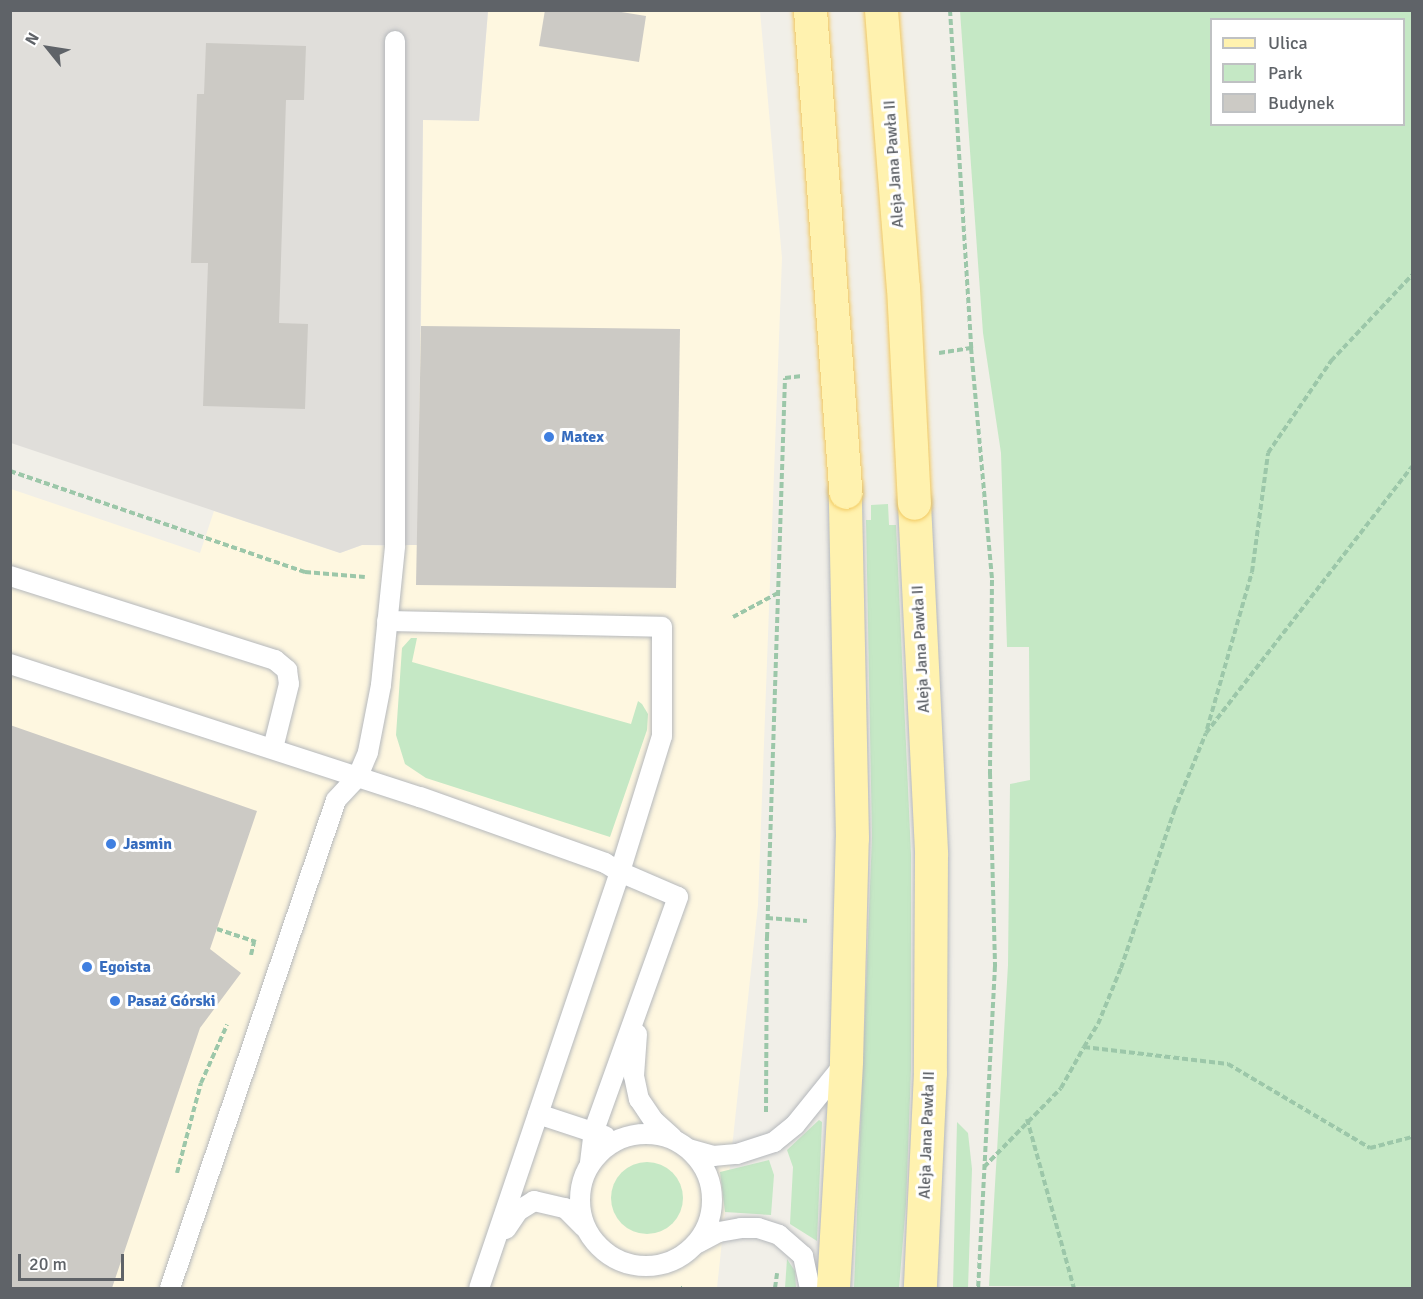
<!DOCTYPE html>
<meta charset="utf-8">
<style>
body{margin:0}
#map{position:relative;width:1423px;height:1299px;overflow:hidden;background:#f1efe8;font-family:Signika,sans-serif}
div>[style]{position:absolute}
.commercial>*{inset:0;background:#fef7e0}
.industrial>*{inset:0;background:#e0deda}
.green>*{inset:0;background:#c5e8c5}
.round{border-radius:50%}
.building>*{inset:0;background:#cccac5}
.path>*{height:4px;margin-top:-2px;transform-origin:0;background:repeating-linear-gradient(90deg,#9cc7a9 0 6px,transparent 0 9px)}
.roads{filter:drop-shadow(0 0 2px #b5b8bc) drop-shadow(0 0 2px #b5b8bc)}
.lane>*{height:20px;margin:-10px;padding:0 10px;transform-origin:10px;border-radius:10px;background:#fff}
.lane>.ring{margin:-10px;padding:0;box-sizing:content-box;background:none;border:20px solid #fff;border-radius:50%}
.primary>*{height:33px;margin:-16.5px;padding:0 16.5px;transform-origin:16.5px;border-radius:16.5px;background:#fff2af}
.bridges{filter:drop-shadow(0 0 2px #f2c960) drop-shadow(0 0 2px #f2c960)}
.primary-bridge>*{height:33px;margin:-16.5px;padding:0 16.5px;transform-origin:16.5px;border-radius:16.5px;background:#fff2af}
.dots>*{width:16px;height:16px;translate:-50% -50%;box-sizing:border-box;border:3px solid #fff;border-radius:50%}
span{translate:-50% -50%;white-space:nowrap;text-align:center;line-height:1.15;-webkit-text-stroke:6px #fff;paint-order:stroke}
.street-label{font-size:16px;color:#5f6368}
.shop-label{font-size:16px;color:#366cbe;font-weight:700}
.left{translate:0 -50%;text-align:left}
.frame{position:absolute;inset:0;border:12px solid #5f6368;pointer-events:none}
.legend{position:absolute;left:1210px;top:18px;width:195px;height:108px;box-sizing:border-box;background:#fff;border:2px solid #bfc1c3;margin:0;padding:8px 10px;list-style:none;font-size:18px;color:#5f6368}
.legend li{display:flex;align-items:center;gap:12px;height:30px}
.legend b{width:30px;border:2px solid #bfc1c3}
.north{position:absolute;left:18px;top:18px;width:60px;height:60px;-webkit-text-stroke:4px #fff;paint-order:stroke;rotate:300deg;font-size:16px;font-weight:700;line-height:24px;text-align:center;color:#5f6368}
.north::after{content:'';display:block;margin:auto;width:21px;height:27px;background:#5f6368;clip-path:polygon(50% 0,100% 100%,50% 72%,0 100%)}
.scale{position:absolute;left:18px;top:1254px;width:106px;height:27px;box-sizing:border-box;border:3px solid #5f6368;border-top:0;padding-left:8px;font-size:18px;line-height:21px;white-space:nowrap;color:#5f6368;-webkit-text-stroke:4px #fff;paint-order:stroke}
</style>
<div id="map">
<div class="commercial">
<div style="clip-path:polygon(488px 11px,760px 11px,782px 258px,758px 905px,717px 1288px,11px 1288px,11px 489px,200px 553px,214px 511px,340px 553px,362px 545px,395px 546px,421px 326px,423px 119px,479px 121px)"></div>
</div>
<div class="industrial">
<div style="clip-path:polygon(11px 11px,488px 11px,479px 121px,423px 120px,418px 545px,362px 545px,340px 553px,11px 443px)"></div>
</div>
<div class="green">
<div style="clip-path:polygon(evenodd,960px 11px,1412px 11px,1412px 1288px,989px 1286px,1008px 965px,1010px 784px,1030px 780px,1029px 647px,1007px 647px,1001px 453px,983px 333px,960px 11px,1212px 20px,1404px 20px,1404px 124px,1212px 124px,1212px 20px)"></div>
<div style="clip-path:polygon(888px 504px,889px 525px,896px 525px,911px 854px,911px 1070px,906px 1204px,899px 1288px,854px 1288px,872px 837px,866px 520px,871px 520px,871px 505px)"></div>
<div style="clip-path:polygon(411px 638px,417px 638px,412px 662px,631px 724px,638px 701px,642px 704px,648px 714px,647px 730px,610px 837px,426px 778px,405px 764px,396px 735px,402px 648px)"></div>
<div style="clip-path:polygon(819px 1120px,822px 1122px,817px 1241px,790px 1224px,793px 1167px,787px 1150px)"></div>
<div style="clip-path:polygon(957px 1122px,968px 1133px,972px 1169px,968px 1288px,953px 1288px)"></div>
<div style="clip-path:polygon(769px 1160px,774px 1175px,771px 1215px,725px 1212px,720px 1172px)"></div>
<div class="round" style="left:611px;top:1162px;width:72px;height:72px"></div>
<div style="clip-path:polygon(787px 1259px,795px 1271px,796px 1288px,785px 1288px)"></div>
</div>
<div class="building">
<div style="clip-path:polygon(545px 10px,609px 10px,646px 16px,639px 62px,539px 46px)"></div>
<div style="clip-path:polygon(206px 43px,306px 46px,304px 100px,286px 100px,279px 323px,308px 324px,305px 409px,203px 406px,208px 263px,191px 263px,197px 94px,204px 94px)"></div>
<div style="clip-path:polygon(421px 326px,680px 329px,676px 588px,416px 585px)"></div>
<div style="clip-path:polygon(10px 725px,257px 811px,210px 949px,241px 973px,200px 1028px,112px 1288px,10px 1288px)"></div>
</div>
<div class="path">
<div style="left:950px;top:10px;width:339px;rotate:86.4deg"></div>
<div style="left:971px;top:348px;width:233px;rotate:84.8deg"></div>
<div style="left:992px;top:580px;width:193px;rotate:90.6deg"></div>
<div style="left:990px;top:773px;width:193px;rotate:88.5deg"></div>
<div style="left:995px;top:966px;width:322px;rotate:93deg"></div>
<div style="left:939px;top:353px;width:32px;rotate:-9deg"></div>
<div style="left:10px;top:471px;width:312px;rotate:18.9deg"></div>
<div style="left:305px;top:572px;width:60px;rotate:4.8deg"></div>
<div style="left:733px;top:617px;width:51px;rotate:-28.1deg"></div>
<div style="left:1207px;top:729px;width:163px;rotate:-74deg"></div>
<div style="left:1252px;top:572px;width:120px;rotate:-82.3deg"></div>
<div style="left:1268px;top:453px;width:112px;rotate:-55.6deg"></div>
<div style="left:1331px;top:361px;width:118px;rotate:-46.7deg"></div>
<div style="left:767px;top:918px;width:40px;rotate:4.3deg"></div>
<div style="left:217px;top:929px;width:41px;rotate:18.4deg"></div>
<div style="left:251px;top:955px;width:13px;rotate:-77deg"></div>
<div style="left:1084px;top:1047px;width:27px;rotate:-59deg"></div>
<div style="left:1098px;top:1024px;width:61px;rotate:-67.7deg"></div>
<div style="left:1121px;top:968px;width:166px;rotate:-71.3deg"></div>
<div style="left:1174px;top:811px;width:84px;rotate:-67.7deg"></div>
<div style="left:1206px;top:733px;width:337px;rotate:-52.3deg"></div>
<div style="left:766px;top:1112px;width:174px;rotate:-89.7deg"></div>
<div style="left:767px;top:938px;width:560px;rotate:-88.16deg"></div>
<div style="left:785px;top:378px;width:17px;rotate:-7deg"></div>
<div style="left:1027px;top:1119px;width:175px;rotate:74.5deg"></div>
<div style="left:984px;top:1167px;width:110px;rotate:-45.7deg"></div>
<div style="left:1061px;top:1088px;width:47px;rotate:-60.7deg"></div>
<div style="left:1084px;top:1047px;width:145px;rotate:6.7deg"></div>
<div style="left:1228px;top:1064px;width:165px;rotate:30.6deg"></div>
<div style="left:1370px;top:1148px;width:43px;rotate:-14.7deg"></div>
<div style="left:177px;top:1173px;width:93px;rotate:-75.1deg"></div>
<div style="left:201px;top:1083px;width:64px;rotate:-65.9deg"></div>
<div style="left:681px;top:1288px;width:1px"></div>
<div style="left:775px;top:1288px;width:15px;rotate:-82deg"></div>
</div>
<div class="roads">
<div class="lane">
<div style="left:10px;top:576px;width:278px;rotate:17.6deg"></div>
<div style="left:275px;top:660px;width:16px;rotate:40deg"></div>
<div style="left:287px;top:670px;width:14px;rotate:82deg"></div>
<div style="left:289px;top:684px;width:66px;rotate:104deg"></div>
<div style="left:387px;top:621px;width:275px;rotate:1.2deg"></div>
<div style="left:662px;top:627px;width:109px;rotate:90deg"></div>
<div style="left:662px;top:736px;width:142px;rotate:107.2deg"></div>
<div style="left:620px;top:872px;width:63px;rotate:23.3deg"></div>
<div style="left:678px;top:897px;width:248px;rotate:109.8deg"></div>
<div style="left:594px;top:1130px;width:33px;rotate:97deg"></div>
<div style="left:10px;top:664px;width:431px;rotate:18deg"></div>
<div style="left:420px;top:797px;width:196px;rotate:19.6deg"></div>
<div style="left:605px;top:863px;width:17px;rotate:31deg"></div>
<div style="left:620px;top:872px;width:439px;rotate:108.7deg"></div>
<div style="left:637px;top:1034px;width:42px;rotate:94.1deg"></div>
<div style="left:634px;top:1076px;width:24px;rotate:78deg"></div>
<div style="left:639px;top:1099px;width:27px;rotate:56deg"></div>
<div style="left:654px;top:1121px;width:25px;rotate:42deg"></div>
<div style="left:538px;top:1114px;width:71px;rotate:18.2deg"></div>
<div class="ring" style="left:580px;top:1134px;width:112px;height:112px"></div>
<div style="left:689px;top:1149px;width:25px;rotate:16deg"></div>
<div style="left:713px;top:1156px;width:24px;rotate:-5deg"></div>
<div style="left:737px;top:1154px;width:39px;rotate:-18deg"></div>
<div style="left:774px;top:1142px;width:27px;rotate:-39deg"></div>
<div style="left:795px;top:1125px;width:80px;rotate:-51.1deg"></div>
<div style="left:506px;top:1229px;width:22px;rotate:-56deg"></div>
<div style="left:518px;top:1211px;width:19px;rotate:-32deg"></div>
<div style="left:534px;top:1201px;width:32px;rotate:13deg"></div>
<div style="left:565px;top:1208px;width:27px;rotate:45deg"></div>
<div style="left:698px;top:1243px;width:24px;rotate:-28deg"></div>
<div style="left:719px;top:1232px;width:22px;rotate:-10deg"></div>
<div style="left:741px;top:1228px;width:17px"></div>
<div style="left:758px;top:1228px;width:22px;rotate:18deg"></div>
<div style="left:779px;top:1235px;width:32px;rotate:41deg"></div>
<div style="left:803px;top:1256px;width:33px;rotate:78deg"></div>
<div style="left:170px;top:1288px;width:515px;rotate:-71.21deg"></div>
<div style="left:336px;top:800px;width:33px;rotate:-47deg"></div>
<div style="left:358px;top:776px;width:26px;rotate:-67deg"></div>
<div style="left:368px;top:752px;width:68px;rotate:-79deg"></div>
<div style="left:381px;top:685px;width:140px;rotate:-84.2deg"></div>
<div style="left:395px;top:546px;width:505px;rotate:-90deg"></div>
</div>
<div class="primary">
<div style="left:914px;top:503px;width:352px;rotate:87.2deg"></div>
<div style="left:931px;top:855px;width:217px;rotate:90.3deg"></div>
<div style="left:930px;top:1072px;width:216px;rotate:92.7deg"></div>
<div style="left:833px;top:1288px;width:228px;rotate:-86.7deg"></div>
<div style="left:846px;top:1060px;width:222px;rotate:-88.5deg"></div>
<div style="left:852px;top:838px;width:346px;rotate:-91.2deg"></div>
</div>
</div>
<div class="bridges">
<div class="primary-bridge">
<div style="left:810px;top:10px;width:483px;rotate:85.8deg"></div>
<div style="left:881px;top:10px;width:278px;rotate:85.5deg"></div>
<div style="left:903px;top:287px;width:216px;rotate:87.1deg"></div>
</div>
</div>
<div class="dots">
<div style="left:549px;top:437px;background:#3f7fe0"></div>
<div style="left:111px;top:844px;background:#3f7fe0"></div>
<div style="left:87px;top:967px;background:#3f7fe0"></div>
<div style="left:115px;top:1001px;background:#3f7fe0"></div>
</div>
<div class="street-label">
<span style="left:894px;top:164px;rotate:-94deg">Aleja Jana Pawła II</span>
<span style="left:921px;top:649px;rotate:-93deg">Aleja Jana Pawła II</span>
<span style="left:927px;top:1135px;rotate:-88deg">Aleja Jana Pawła II</span>
</div>
<div class="shop-label">
<span class="left" style="left:561px;top:437px">Matex</span>
<span class="left" style="left:123px;top:844px">Jasmin</span>
<span class="left" style="left:99px;top:967px">Egoista</span>
<span class="left" style="left:127px;top:1001px">Pasaż Górski</span>
</div>
<div class="frame"></div>
<ul class="legend">
<li><b style="height:8px;background:#fff2af"></b>Ulica</li>
<li><b style="height:16px;background:#c5e8c5"></b>Park</li>
<li><b style="height:16px;background:#cccac5"></b>Budynek</li>
</ul>
<div class="north">N</div>
<div class="scale">20 m</div>
</div>
